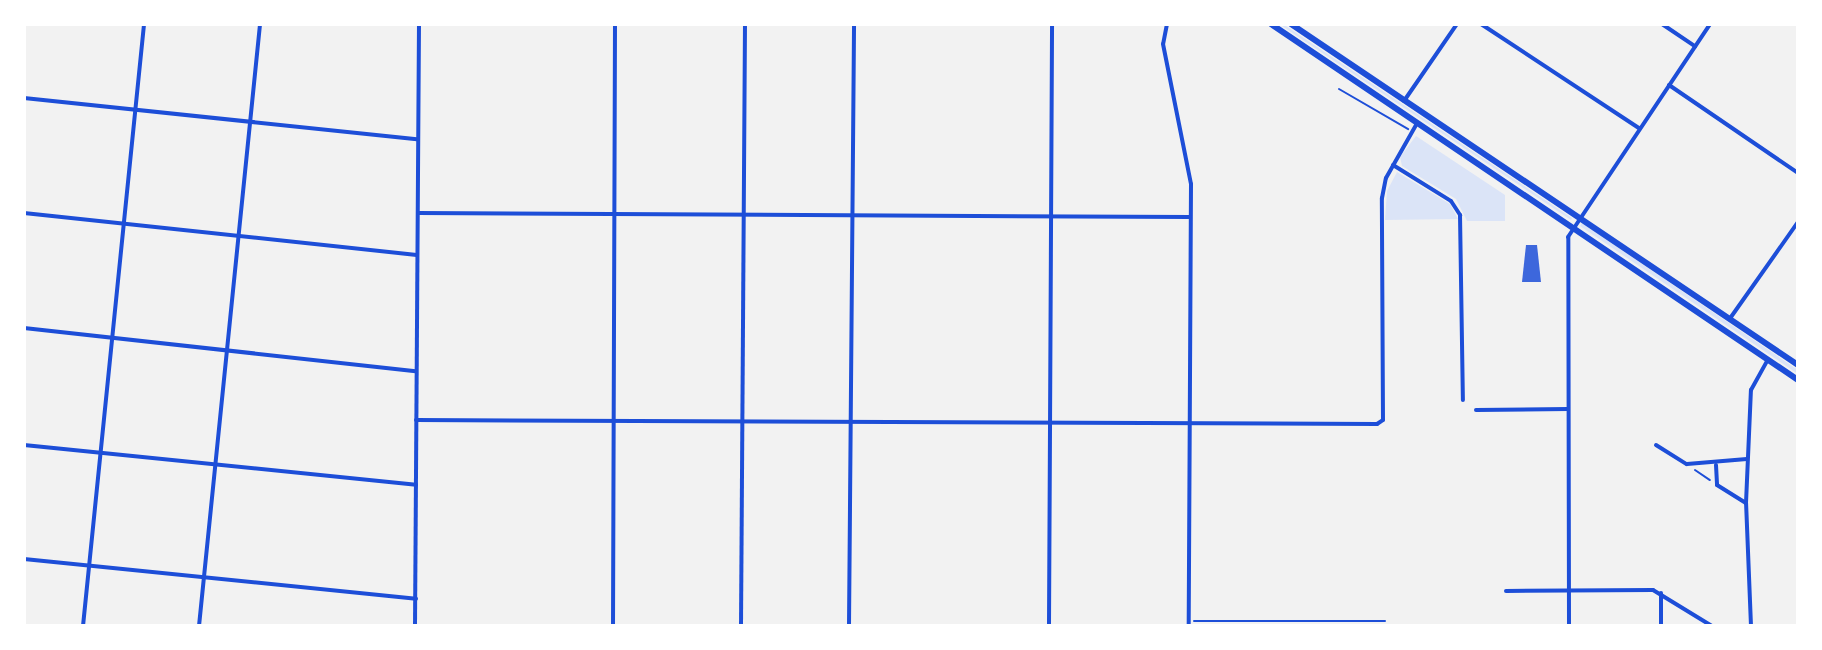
<!DOCTYPE html>
<style>
body{margin:0}
#map{position:relative;width:1822px;height:650px;overflow:hidden;background:#f2f2f2;font-family:"Archivo Narrow",sans-serif}
div>[style]{position:absolute}
.green>*{inset:0;background:#dbe4f7}
.building>*{inset:0;background:#3d67dc}
.path>*{height:2px;margin:-1px;padding:0 1px;transform-origin:1px;border-radius:1px;background:#1d4ed8}
.minor>*{height:4px;margin:-2px;padding:0 2px;transform-origin:2px;border-radius:2px;background:#1d4ed8}
.primary>*{height:6px;margin:-3px;padding:0 3px;transform-origin:3px;border-radius:3px;background:#1d4ed8}
span{translate:-50% -50%;white-space:nowrap;text-align:center;line-height:1.15;-webkit-text-stroke:8px #fff;paint-order:stroke}
.frame{position:absolute;inset:0;border:26px solid #fff;pointer-events:none}
</style>
<div id="map">
<div class="green">
<div style="clip-path:polygon(1279px 24px,1283px 24px,1572px 218px,1571px 220px)"></div>
<div style="clip-path:polygon(1416px 136px,1505px 195px,1505px 221px,1467px 221px,1456px 199px,1402px 166px,1400px 157px)"></div>
<div style="clip-path:polygon(1397px 172px,1450px 204px,1458px 219px,1385px 220px,1387px 191px)"></div>
<div style="clip-path:polygon(1582px 223px,1798px 370px,1798px 374px,1580px 226px)"></div>
</div>
<div class="building">
<div style="clip-path:polygon(1526px 245px,1537px 245px,1541px 282px,1522px 282px)"></div>
</div>
<div class="path">
<div style="left:1339px;top:89px;width:80px;rotate:30.1deg"></div>
<div style="left:1695px;top:470px;width:18px;rotate:34deg"></div>
<div style="left:1194px;top:621px;width:191px"></div>
</div>
<div class="minor">
<div style="left:1167px;top:24px;width:20px;rotate:101deg"></div>
<div style="left:1163px;top:44px;width:143px;rotate:78.7deg"></div>
<div style="left:1191px;top:184px;width:442px;rotate:90.3deg"></div>
<div style="left:1481px;top:24px;width:189px;rotate:33.4deg"></div>
<div style="left:1662px;top:24px;width:40px;rotate:34deg"></div>
<div style="left:1669px;top:85px;width:156px;rotate:34.3deg"></div>
<div style="left:24px;top:98px;width:395px;rotate:6deg"></div>
<div style="left:1404px;top:101px;width:93px;rotate:-55.5deg"></div>
<div style="left:1393px;top:165px;width:68px;rotate:31.8deg"></div>
<div style="left:1451px;top:201px;width:17px;rotate:57deg"></div>
<div style="left:1460px;top:215px;width:185px;rotate:89.1deg"></div>
<div style="left:24px;top:213px;width:395px;rotate:6.1deg"></div>
<div style="left:418px;top:213px;width:772px;rotate:0.3deg"></div>
<div style="left:1731px;top:317px;width:116px;rotate:-54.8deg"></div>
<div style="left:24px;top:328px;width:394px;rotate:6.3deg"></div>
<div style="left:1476px;top:410px;width:92px;rotate:-0.6deg"></div>
<div style="left:416px;top:420px;width:961px;rotate:0.24deg"></div>
<div style="left:1377px;top:424px;width:7px;rotate:-34deg"></div>
<div style="left:1383px;top:420px;width:222px;rotate:-90.3deg"></div>
<div style="left:1382px;top:198px;width:20px;rotate:-79deg"></div>
<div style="left:1386px;top:178px;width:61px;rotate:-60.5deg"></div>
<div style="left:24px;top:445px;width:394px;rotate:5.8deg"></div>
<div style="left:1656px;top:445px;width:36px;rotate:32deg"></div>
<div style="left:1687px;top:464px;width:60px;rotate:-4.8deg"></div>
<div style="left:1716px;top:465px;width:20px;rotate:87deg"></div>
<div style="left:1717px;top:485px;width:34px;rotate:32deg"></div>
<div style="left:24px;top:559px;width:394px;rotate:5.8deg"></div>
<div style="left:1506px;top:591px;width:147px;rotate:-0.4deg"></div>
<div style="left:1653px;top:590px;width:69px;rotate:31.4deg"></div>
<div style="left:83px;top:626px;width:605px;rotate:-84.21deg"></div>
<div style="left:199px;top:626px;width:605px;rotate:-84.21deg"></div>
<div style="left:415px;top:626px;width:602px;rotate:-89.62deg"></div>
<div style="left:613px;top:626px;width:602px;rotate:-89.81deg"></div>
<div style="left:741px;top:626px;width:602px;rotate:-89.62deg"></div>
<div style="left:849px;top:626px;width:602px;rotate:-89.52deg"></div>
<div style="left:1049px;top:626px;width:602px;rotate:-89.71deg"></div>
<div style="left:1569px;top:626px;width:389px;rotate:-90.1deg"></div>
<div style="left:1568px;top:237px;width:256px;rotate:-56.3deg"></div>
<div style="left:1661px;top:626px;width:33px;rotate:-90deg"></div>
<div style="left:1751px;top:626px;width:123px;rotate:-92.3deg"></div>
<div style="left:1746px;top:503px;width:113px;rotate:-87.5deg"></div>
<div style="left:1751px;top:390px;width:35px;rotate:-61deg"></div>
</div>
<div class="primary">
<div style="left:1271px;top:24px;width:636px;rotate:34.04deg"></div>
<div style="left:1291px;top:24px;width:611px;rotate:33.92deg"></div>
</div>
<div class="frame"></div>
</div>
